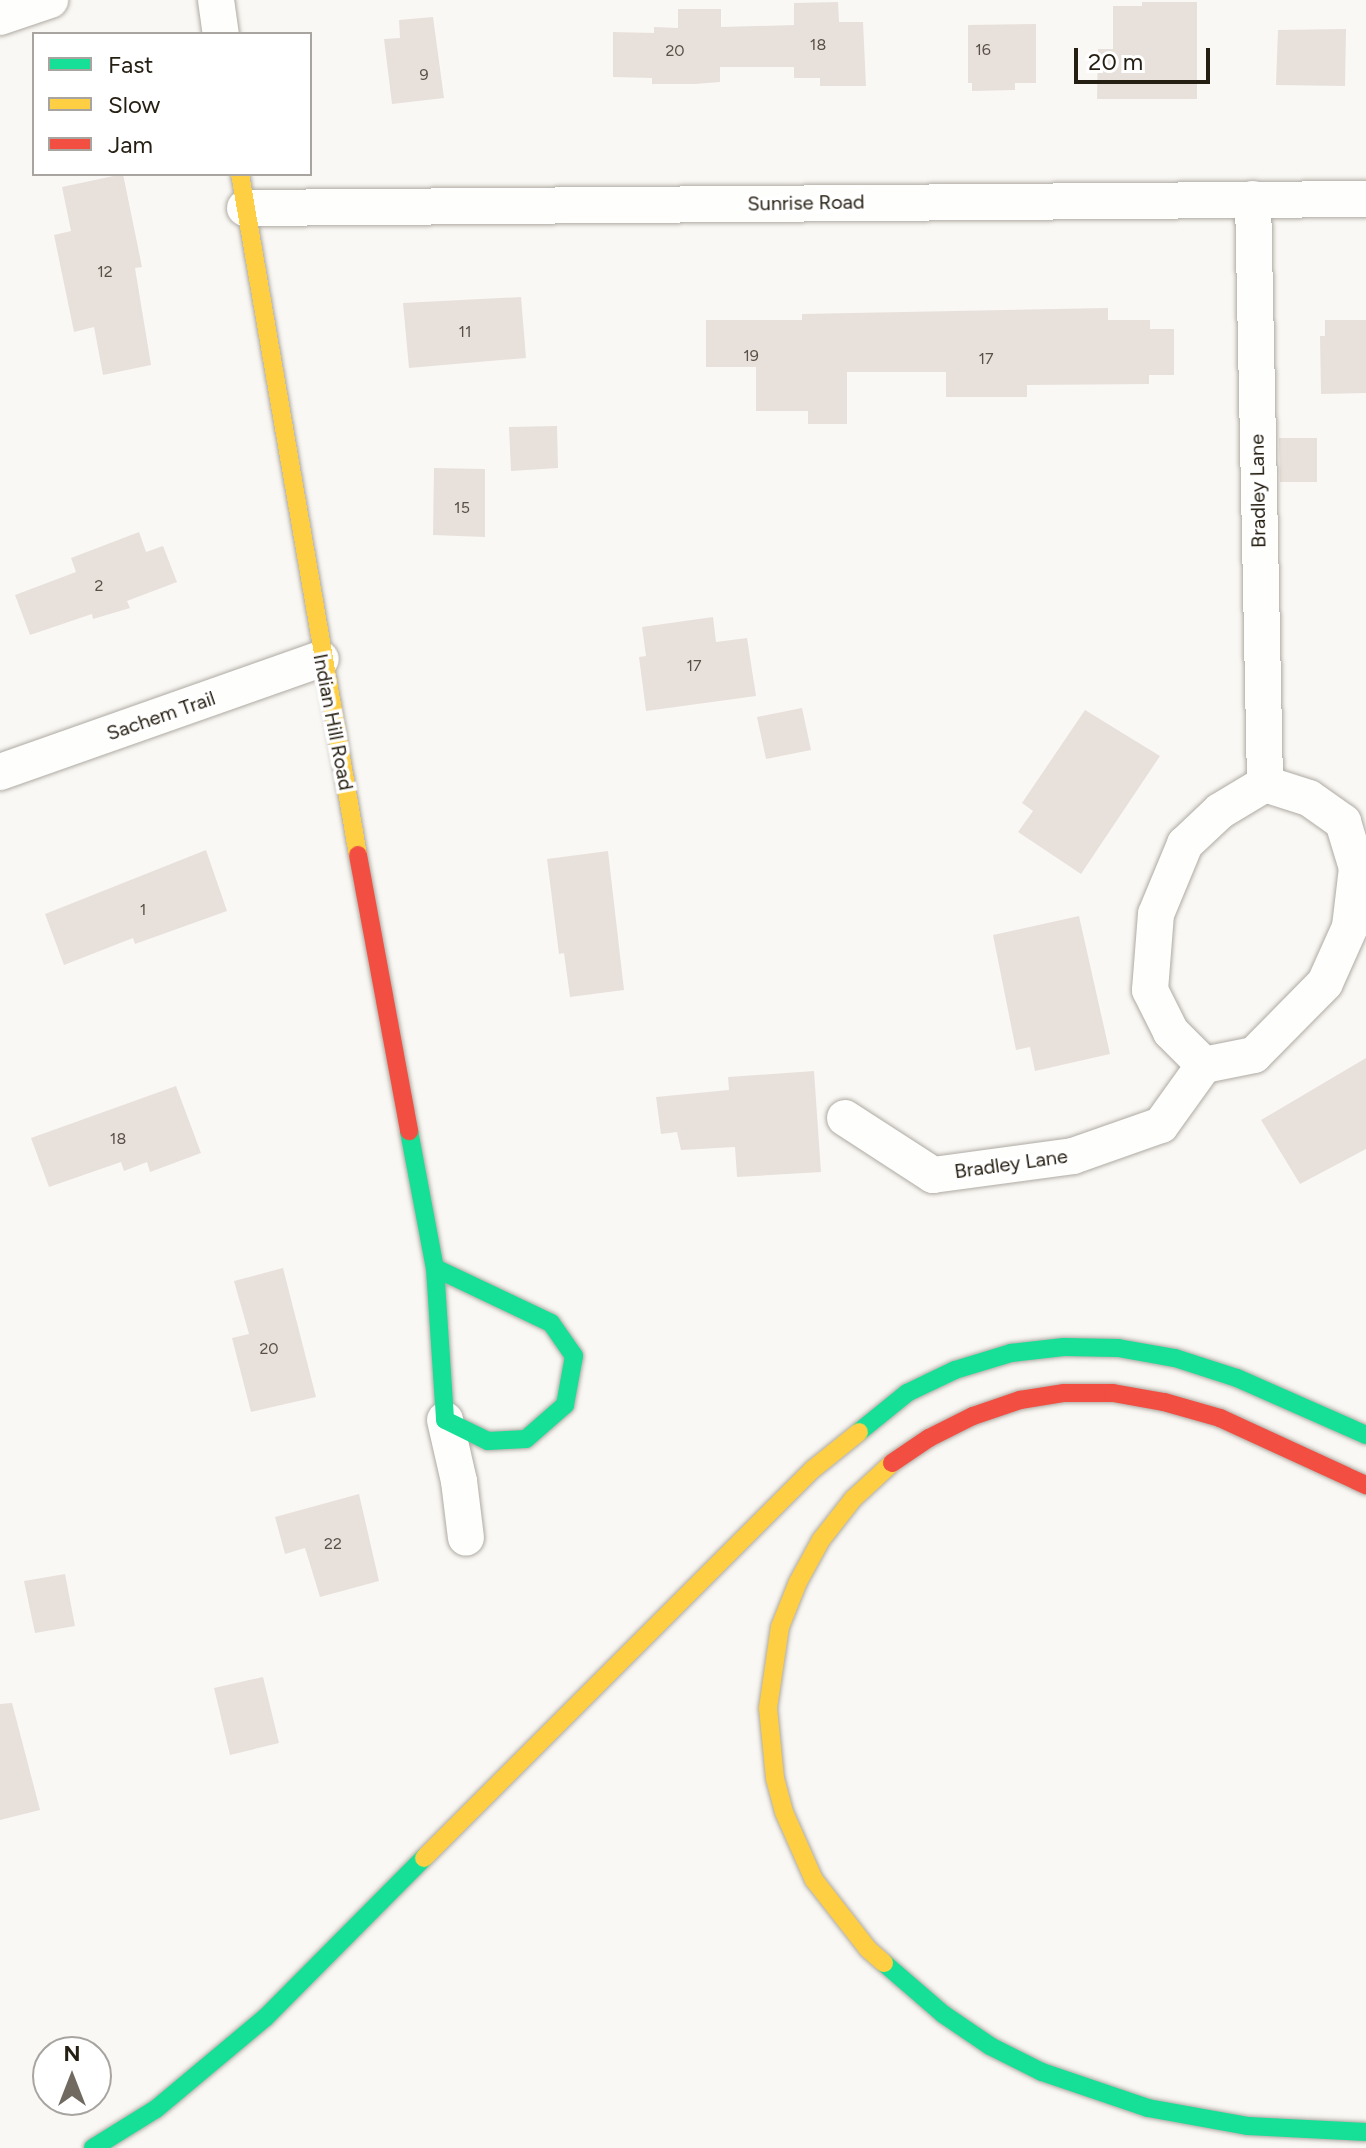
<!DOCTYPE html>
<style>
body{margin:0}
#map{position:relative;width:1366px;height:2148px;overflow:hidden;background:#faf8f4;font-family:Figtree,sans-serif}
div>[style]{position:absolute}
.building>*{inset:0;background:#e8e0db}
.roads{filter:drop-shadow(0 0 2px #aeaaa3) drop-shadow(0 0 2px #aeaaa3)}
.street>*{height:36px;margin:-18px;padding:0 18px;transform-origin:18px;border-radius:18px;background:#fefefd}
.fast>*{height:18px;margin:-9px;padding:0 9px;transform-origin:9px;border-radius:9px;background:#16e098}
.slow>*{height:18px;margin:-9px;padding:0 9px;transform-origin:9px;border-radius:9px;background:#ffcf43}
.jam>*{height:18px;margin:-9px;padding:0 9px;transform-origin:9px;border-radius:9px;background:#f24e42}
span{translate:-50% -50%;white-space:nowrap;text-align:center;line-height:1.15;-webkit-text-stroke:7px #fff;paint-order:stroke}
.number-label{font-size:16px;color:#585046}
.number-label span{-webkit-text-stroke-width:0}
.street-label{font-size:20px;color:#251e12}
.legend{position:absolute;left:32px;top:32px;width:280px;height:144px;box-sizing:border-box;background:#fff;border:2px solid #a8a5a0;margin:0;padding:10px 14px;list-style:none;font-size:24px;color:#251e12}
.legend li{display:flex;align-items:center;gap:16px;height:40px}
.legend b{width:40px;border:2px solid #a8a5a0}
.north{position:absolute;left:32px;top:2036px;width:80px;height:80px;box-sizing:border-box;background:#fff;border:2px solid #a8a5a0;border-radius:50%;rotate:0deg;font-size:22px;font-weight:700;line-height:32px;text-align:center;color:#251e12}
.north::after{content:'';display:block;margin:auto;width:28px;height:36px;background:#706a61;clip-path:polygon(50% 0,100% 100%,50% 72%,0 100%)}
.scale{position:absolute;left:1074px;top:48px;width:136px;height:36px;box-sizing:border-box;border:4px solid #251e12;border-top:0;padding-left:10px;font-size:24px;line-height:28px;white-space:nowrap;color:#251e12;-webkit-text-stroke:6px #fff;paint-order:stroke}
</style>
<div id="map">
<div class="building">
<div style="clip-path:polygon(838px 2px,839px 22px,863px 22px,866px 86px,820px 86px,820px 78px,794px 78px,794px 67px,720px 67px,720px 82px,695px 84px,652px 84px,652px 78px,613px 77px,613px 32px,654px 33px,654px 27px,678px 28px,678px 9px,721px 9px,721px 27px,794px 25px,794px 3px)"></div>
<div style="clip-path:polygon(1142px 2px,1197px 2px,1197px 99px,1097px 99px,1098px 49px,1113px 49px,1113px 6px,1142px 6px)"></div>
<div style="clip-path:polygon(433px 17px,444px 98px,392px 104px,384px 39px,400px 38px,399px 20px)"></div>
<div style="clip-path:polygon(1036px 24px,1036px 83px,1015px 83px,1015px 90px,972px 91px,972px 83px,968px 83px,968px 25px)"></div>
<div style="clip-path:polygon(1346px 29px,1345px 86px,1276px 85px,1278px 30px)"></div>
<div style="clip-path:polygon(123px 174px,142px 267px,135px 268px,151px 365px,103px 375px,94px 327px,74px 332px,54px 235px,71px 231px,62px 187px)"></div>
<div style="clip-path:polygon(521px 297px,526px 358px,409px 368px,403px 303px)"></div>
<div style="clip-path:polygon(1108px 308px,1108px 320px,1150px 320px,1150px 329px,1174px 329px,1174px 375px,1149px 375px,1149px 384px,1027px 385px,1027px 397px,946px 397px,946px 372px,847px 372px,847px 424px,808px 424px,808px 411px,756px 411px,756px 367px,706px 367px,706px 320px,802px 320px,802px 314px)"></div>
<div style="clip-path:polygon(1325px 320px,1366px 320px,1366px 393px,1321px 394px,1320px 336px,1325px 336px)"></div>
<div style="clip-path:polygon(557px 426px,558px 468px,511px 471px,509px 427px)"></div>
<div style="clip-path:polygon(1279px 438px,1317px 438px,1317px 482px,1280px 482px)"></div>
<div style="clip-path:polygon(434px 468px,485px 469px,485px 537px,433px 535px)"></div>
<div style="clip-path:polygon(139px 532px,146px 552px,163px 546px,177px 582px,127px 601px,130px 608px,93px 619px,92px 614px,30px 635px,15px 595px,76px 572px,71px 558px)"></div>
<div style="clip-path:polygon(713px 617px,716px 642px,747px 638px,756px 696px,646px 711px,639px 657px,646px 656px,642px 627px)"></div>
<div style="clip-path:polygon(802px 708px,811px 750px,766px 759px,757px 717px)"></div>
<div style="clip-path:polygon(1085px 710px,1160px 756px,1081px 874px,1018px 832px,1033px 811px,1022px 803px)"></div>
<div style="clip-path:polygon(206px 850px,227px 911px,135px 944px,133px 938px,64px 965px,45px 914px)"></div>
<div style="clip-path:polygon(608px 851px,624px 990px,570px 997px,564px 953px,559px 954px,547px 859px)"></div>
<div style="clip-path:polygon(1079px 916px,1110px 1054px,1035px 1071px,1030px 1047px,1016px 1050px,993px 935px)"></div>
<div style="clip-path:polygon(1366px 1058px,1366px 1149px,1300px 1184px,1261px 1120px)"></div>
<div style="clip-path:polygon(814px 1071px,821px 1172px,737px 1177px,735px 1147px,681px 1150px,677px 1132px,661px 1134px,656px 1097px,729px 1090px,728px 1077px)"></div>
<div style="clip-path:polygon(176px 1086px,201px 1153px,150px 1172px,147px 1162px,124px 1171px,121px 1162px,49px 1187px,31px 1138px)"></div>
<div style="clip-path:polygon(283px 1268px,316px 1397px,251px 1412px,232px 1338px,249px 1334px,234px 1281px)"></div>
<div style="clip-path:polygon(359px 1494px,379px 1581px,320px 1597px,305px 1548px,285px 1554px,275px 1517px)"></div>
<div style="clip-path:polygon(65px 1574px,75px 1626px,35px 1633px,24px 1581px)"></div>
<div style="clip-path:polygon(263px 1677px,279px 1743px,230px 1755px,214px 1688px)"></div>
<div style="clip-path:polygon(12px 1703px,40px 1810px,0 1820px,0 1704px)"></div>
</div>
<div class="roads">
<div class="street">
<div style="left:216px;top:0;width:34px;rotate:82deg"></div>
<div style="left:0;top:17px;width:53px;rotate:-18.8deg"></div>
<div style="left:1253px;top:199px;width:585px;rotate:88.82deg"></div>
<div style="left:1265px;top:784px;width:46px;rotate:17.7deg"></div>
<div style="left:1309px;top:798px;width:42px;rotate:35.2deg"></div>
<div style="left:1343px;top:822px;width:48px;rotate:73.1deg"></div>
<div style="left:1357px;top:868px;width:59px;rotate:96.8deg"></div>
<div style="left:1350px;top:927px;width:61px;rotate:114.1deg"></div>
<div style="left:1325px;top:983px;width:101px;rotate:134.6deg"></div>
<div style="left:1254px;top:1055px;width:51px;rotate:168.7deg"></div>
<div style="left:1204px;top:1065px;width:47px;rotate:-135deg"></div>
<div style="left:1171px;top:1032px;width:47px;rotate:-116.6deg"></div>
<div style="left:1150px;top:990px;width:76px;rotate:-85.5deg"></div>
<div style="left:1156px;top:914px;width:76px;rotate:-67.5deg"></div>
<div style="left:1185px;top:844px;width:48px;rotate:-43.3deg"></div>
<div style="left:1220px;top:811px;width:52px;rotate:-31deg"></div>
<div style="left:245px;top:208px;width:1121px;rotate:-0.46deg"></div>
<div style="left:0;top:772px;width:340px;rotate:-19.4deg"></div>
<div style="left:845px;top:1118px;width:105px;rotate:32.9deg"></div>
<div style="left:933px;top:1175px;width:141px;rotate:-7.7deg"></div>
<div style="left:1073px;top:1156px;width:93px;rotate:-19.4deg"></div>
<div style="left:1161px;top:1125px;width:74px;rotate:-54.4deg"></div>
<div style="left:445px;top:1420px;width:63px;rotate:77.1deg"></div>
<div style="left:459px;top:1481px;width:57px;rotate:83deg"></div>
</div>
<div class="fast">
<div style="left:409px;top:1131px;width:139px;rotate:79.3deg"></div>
<div style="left:435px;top:1268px;width:152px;rotate:86.2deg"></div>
<div style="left:445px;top:1420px;width:48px;rotate:26deg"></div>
<div style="left:488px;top:1441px;width:38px;rotate:-3deg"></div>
<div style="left:526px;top:1439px;width:52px;rotate:-41.1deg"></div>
<div style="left:565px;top:1405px;width:50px;rotate:-79.6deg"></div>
<div style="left:574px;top:1356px;width:40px;rotate:-124.9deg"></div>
<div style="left:551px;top:1323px;width:128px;rotate:-154.6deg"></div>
<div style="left:859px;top:1432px;width:62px;rotate:-39.1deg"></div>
<div style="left:907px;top:1393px;width:53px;rotate:-25.6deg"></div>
<div style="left:955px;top:1370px;width:59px;rotate:-16.9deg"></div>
<div style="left:1011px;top:1353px;width:53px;rotate:-6.5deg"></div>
<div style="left:1064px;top:1347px;width:54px;rotate:1.1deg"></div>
<div style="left:1118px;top:1348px;width:58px;rotate:10deg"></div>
<div style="left:1175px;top:1358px;width:65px;rotate:17.9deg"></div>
<div style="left:1237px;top:1378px;width:141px;rotate:23.8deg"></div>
<div style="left:884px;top:1963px;width:78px;rotate:40.8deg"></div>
<div style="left:943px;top:2014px;width:57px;rotate:34.2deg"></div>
<div style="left:990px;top:2046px;width:58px;rotate:26.6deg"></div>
<div style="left:1042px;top:2072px;width:112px;rotate:18.8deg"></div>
<div style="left:1148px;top:2108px;width:102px;rotate:10.2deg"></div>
<div style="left:1248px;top:2126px;width:118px;rotate:2.9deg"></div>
<div style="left:93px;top:2148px;width:74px;rotate:-31.8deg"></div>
<div style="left:156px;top:2109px;width:143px;rotate:-39.9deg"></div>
<div style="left:266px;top:2017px;width:224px;rotate:-45.2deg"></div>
</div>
<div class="slow">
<div style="left:240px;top:174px;width:691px;rotate:80.17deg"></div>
<div style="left:424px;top:1858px;width:550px;rotate:-45deg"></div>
<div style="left:813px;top:1469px;width:59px;rotate:-38.8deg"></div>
<div style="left:884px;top:1963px;width:21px;rotate:-139deg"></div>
<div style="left:868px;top:1949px;width:88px;rotate:-128deg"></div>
<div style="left:814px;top:1880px;width:74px;rotate:-113.8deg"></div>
<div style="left:784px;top:1812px;width:35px;rotate:-105deg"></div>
<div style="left:775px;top:1778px;width:70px;rotate:-95.7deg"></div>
<div style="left:768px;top:1708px;width:82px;rotate:-81.6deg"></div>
<div style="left:780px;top:1627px;width:48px;rotate:-68.2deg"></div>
<div style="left:798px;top:1582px;width:48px;rotate:-61.3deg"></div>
<div style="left:821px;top:1540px;width:52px;rotate:-52deg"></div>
<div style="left:853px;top:1499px;width:53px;rotate:-42.7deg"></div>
</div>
<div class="jam">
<div style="left:358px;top:855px;width:281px;rotate:79.5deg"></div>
<div style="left:892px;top:1463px;width:45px;rotate:-34deg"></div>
<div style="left:929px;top:1438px;width:49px;rotate:-26.6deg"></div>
<div style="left:973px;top:1416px;width:50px;rotate:-18.8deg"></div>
<div style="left:1020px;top:1400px;width:45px;rotate:-9deg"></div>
<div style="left:1064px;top:1393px;width:49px"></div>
<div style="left:1113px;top:1393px;width:52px;rotate:10deg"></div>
<div style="left:1164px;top:1402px;width:58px;rotate:15.9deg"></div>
<div style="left:1220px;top:1418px;width:161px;rotate:24.7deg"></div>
</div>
</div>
<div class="number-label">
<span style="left:818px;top:45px">18</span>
<span style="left:983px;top:50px">16</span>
<span style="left:675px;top:51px">20</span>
<span style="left:424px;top:75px">9</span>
<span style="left:105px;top:272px">12</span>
<span style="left:465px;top:332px">11</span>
<span style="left:751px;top:356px">19</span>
<span style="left:986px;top:359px">17</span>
<span style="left:462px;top:508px">15</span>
<span style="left:99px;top:586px">2</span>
<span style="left:694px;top:666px">17</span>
<span style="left:143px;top:910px">1</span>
<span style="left:118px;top:1139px">18</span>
<span style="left:269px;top:1349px">20</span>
<span style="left:333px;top:1544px">22</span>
</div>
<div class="street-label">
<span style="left:806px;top:203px;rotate:-1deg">Sunrise Road</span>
<span style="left:1258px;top:491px;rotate:-91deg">Bradley Lane</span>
<span style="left:161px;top:716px;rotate:-19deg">Sachem Trail</span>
<span style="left:333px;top:722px;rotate:79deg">Indian Hill Road</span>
<span style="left:1011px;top:1164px;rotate:-8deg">Bradley Lane</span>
</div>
<ul class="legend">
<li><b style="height:10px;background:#16e098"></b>Fast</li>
<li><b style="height:10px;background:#ffcf43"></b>Slow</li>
<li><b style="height:10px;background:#f24e42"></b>Jam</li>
</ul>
<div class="north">N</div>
<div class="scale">20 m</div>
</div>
